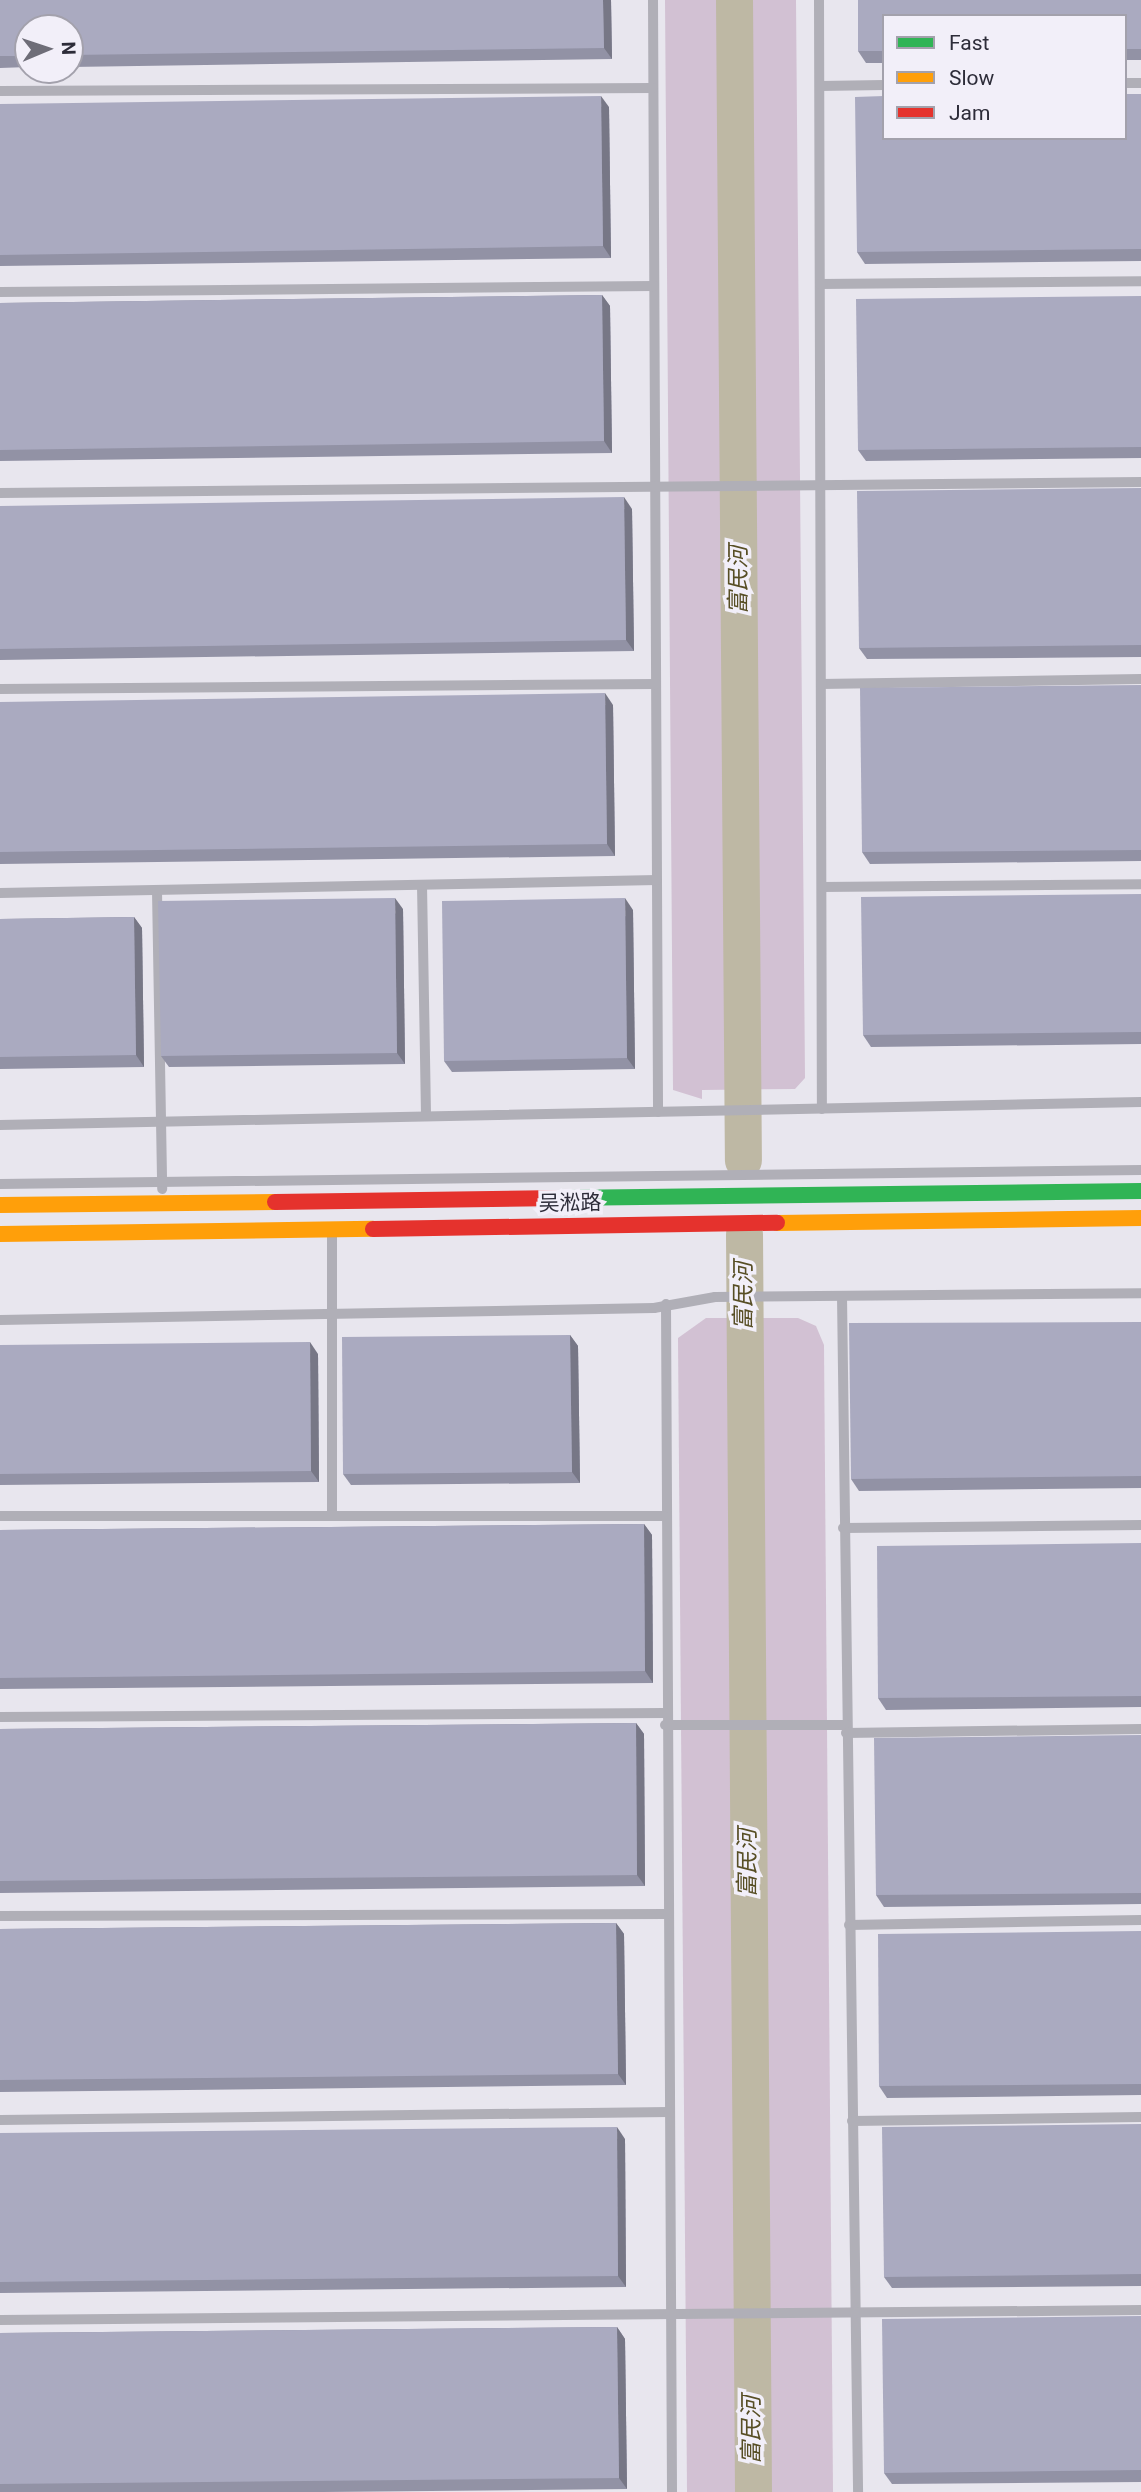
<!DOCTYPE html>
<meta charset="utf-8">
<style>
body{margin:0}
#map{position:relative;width:1141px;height:2492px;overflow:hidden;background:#e8e6ee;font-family:Roboto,"Noto Sans SC",sans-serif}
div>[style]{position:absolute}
.green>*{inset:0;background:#d2c1d3}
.river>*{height:37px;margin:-18.5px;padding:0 18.5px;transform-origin:18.5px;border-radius:18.5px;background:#beb8a4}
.lane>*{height:10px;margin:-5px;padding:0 5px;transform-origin:5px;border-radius:5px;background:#b0afb7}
.fast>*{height:16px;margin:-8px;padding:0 8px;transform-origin:8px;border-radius:8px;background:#30b455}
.slow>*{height:16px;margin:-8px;padding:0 8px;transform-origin:8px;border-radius:8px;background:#ff9f0a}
.jam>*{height:16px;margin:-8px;padding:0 8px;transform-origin:8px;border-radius:8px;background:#e5322d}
.wall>*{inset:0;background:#9292a5}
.shaded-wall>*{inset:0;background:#777786}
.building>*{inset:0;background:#aaaac0}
span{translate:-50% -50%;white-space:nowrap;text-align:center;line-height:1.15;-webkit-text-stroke:7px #f2eff9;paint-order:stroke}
.street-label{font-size:21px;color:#2d2c39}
.water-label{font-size:23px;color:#574e25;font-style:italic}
.legend{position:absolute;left:882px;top:14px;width:245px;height:126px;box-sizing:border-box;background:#f2eff9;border:2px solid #a3a1ac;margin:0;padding:9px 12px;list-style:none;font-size:21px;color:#2d2c39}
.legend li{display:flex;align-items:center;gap:14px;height:35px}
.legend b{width:35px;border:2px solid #a3a1ac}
.north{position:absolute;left:14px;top:14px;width:70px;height:70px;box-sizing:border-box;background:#f2eff9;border:2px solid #a3a1ac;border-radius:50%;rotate:88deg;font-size:19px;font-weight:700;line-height:28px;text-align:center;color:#2d2c39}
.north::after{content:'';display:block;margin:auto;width:24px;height:32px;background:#6e6d78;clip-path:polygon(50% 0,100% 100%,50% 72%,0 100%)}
</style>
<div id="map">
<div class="green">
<div style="clip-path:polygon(665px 0,796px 0,805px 1078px,795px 1089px,702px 1090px,702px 1099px,673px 1090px)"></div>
<div style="clip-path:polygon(706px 1318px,798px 1318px,816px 1326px,824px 1345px,833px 2492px,687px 2492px,678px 1338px)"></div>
</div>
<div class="river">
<div style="left:734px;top:0;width:1160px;rotate:89.56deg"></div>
<div style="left:744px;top:1234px;width:1258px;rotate:89.59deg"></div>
</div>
<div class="lane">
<div style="left:653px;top:0;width:1112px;rotate:89.74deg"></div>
<div style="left:819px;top:0;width:1109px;rotate:89.85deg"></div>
<div style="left:1125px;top:83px;width:16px"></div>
<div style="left:820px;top:86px;width:64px;rotate:-0.9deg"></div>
<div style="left:0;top:91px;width:653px;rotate:-0.26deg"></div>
<div style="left:820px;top:284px;width:321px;rotate:-0.5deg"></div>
<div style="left:0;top:292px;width:654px;rotate:-0.53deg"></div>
<div style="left:0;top:493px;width:1141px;rotate:-0.55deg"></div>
<div style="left:821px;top:684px;width:320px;rotate:-0.9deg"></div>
<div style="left:0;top:689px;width:656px;rotate:-0.44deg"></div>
<div style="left:422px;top:885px;width:231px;rotate:89deg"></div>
<div style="left:822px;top:887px;width:319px;rotate:-0.5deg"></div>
<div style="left:157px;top:891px;width:298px;rotate:89deg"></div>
<div style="left:0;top:893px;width:657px;rotate:-1.13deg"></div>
<div style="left:0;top:1125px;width:1141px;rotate:-1.15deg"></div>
<div style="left:0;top:1184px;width:1141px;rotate:-0.7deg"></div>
<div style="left:332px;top:1231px;width:285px;rotate:90deg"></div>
<div style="left:842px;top:1296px;width:1196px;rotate:89.23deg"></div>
<div style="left:666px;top:1304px;width:1188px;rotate:89.71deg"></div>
<div style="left:0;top:1320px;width:654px;rotate:-1.05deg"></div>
<div style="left:654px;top:1308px;width:62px;rotate:-10.2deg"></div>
<div style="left:715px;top:1297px;width:426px;rotate:-0.5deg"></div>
<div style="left:0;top:1516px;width:663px"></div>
<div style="left:843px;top:1528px;width:298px;rotate:-0.6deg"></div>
<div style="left:0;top:1717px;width:665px;rotate:-0.34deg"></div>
<div style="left:665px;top:1725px;width:181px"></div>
<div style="left:846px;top:1733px;width:295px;rotate:-0.8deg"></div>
<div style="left:0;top:1916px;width:667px;rotate:-0.17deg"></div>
<div style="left:849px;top:1925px;width:292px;rotate:-1deg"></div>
<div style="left:0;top:2120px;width:669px;rotate:-0.69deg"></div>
<div style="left:852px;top:2121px;width:289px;rotate:-0.8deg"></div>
<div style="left:0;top:2320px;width:1141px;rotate:-0.5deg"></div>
</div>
<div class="fast">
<div style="left:560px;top:1198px;width:581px;rotate:-0.69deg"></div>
</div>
<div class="slow">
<div style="left:0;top:1205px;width:275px;rotate:-0.6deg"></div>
<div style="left:777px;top:1223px;width:364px;rotate:-0.8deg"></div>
<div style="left:0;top:1234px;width:373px;rotate:-0.8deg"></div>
</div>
<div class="jam">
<div style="left:275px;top:1202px;width:285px;rotate:-0.8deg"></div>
<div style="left:373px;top:1229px;width:404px;rotate:-0.9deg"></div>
</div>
<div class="wall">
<div style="clip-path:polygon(0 0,611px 0,612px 59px,70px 67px,70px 28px,28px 28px,28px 67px,0 68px)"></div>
<div style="clip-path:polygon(858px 0,1141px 0,1141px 60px,1125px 60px,1125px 16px,884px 16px,884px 63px,866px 63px,858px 51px)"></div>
<div style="clip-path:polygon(1141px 94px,1141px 261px,865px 264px,857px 252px)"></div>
<div style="clip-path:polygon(0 104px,609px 107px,611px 258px,0 266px)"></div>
<div style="clip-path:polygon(602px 295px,610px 306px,612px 453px,0 461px,0 303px)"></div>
<div style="clip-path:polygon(1141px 296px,1141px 458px,866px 461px,858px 450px)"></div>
<div style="clip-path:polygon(1141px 488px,1141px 657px,867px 659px,859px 648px)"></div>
<div style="clip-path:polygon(0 506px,632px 509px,634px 651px,0 660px)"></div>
<div style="clip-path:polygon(1141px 685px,1141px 861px,870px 864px,862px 852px)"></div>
<div style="clip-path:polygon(0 702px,613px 705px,615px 856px,0 864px)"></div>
<div style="clip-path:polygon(1141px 894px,1141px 1044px,871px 1047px,863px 1035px)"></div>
<div style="clip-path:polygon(403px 909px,405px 1064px,169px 1067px,161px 1056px)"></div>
<div style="clip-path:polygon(633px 910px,635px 1069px,452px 1072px,444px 1061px)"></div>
<div style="clip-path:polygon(134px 917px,142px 928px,144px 1067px,0 1069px,0 919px)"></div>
<div style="clip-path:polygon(1141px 1322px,1141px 1488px,859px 1491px,851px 1479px)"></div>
<div style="clip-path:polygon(570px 1335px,578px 1346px,580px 1483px,351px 1485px,343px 1474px)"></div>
<div style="clip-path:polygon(0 1345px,318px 1354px,319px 1482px,0 1485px)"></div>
<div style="clip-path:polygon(644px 1524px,652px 1535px,653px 1683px,0 1689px,0 1530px)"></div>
<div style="clip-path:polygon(1141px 1543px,1141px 1707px,886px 1710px,878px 1698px)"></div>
<div style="clip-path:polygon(636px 1723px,644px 1734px,645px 1886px,0 1893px,0 1729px)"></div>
<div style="clip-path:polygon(1141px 1735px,1141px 1904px,884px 1907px,876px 1895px)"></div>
<div style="clip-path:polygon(616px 1923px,624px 1934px,626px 2085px,0 2092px,0 1929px)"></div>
<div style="clip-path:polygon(1141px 1931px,1141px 2095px,887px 2098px,879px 2086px)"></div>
<div style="clip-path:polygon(1141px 2124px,1141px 2286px,892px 2288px,884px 2277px)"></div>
<div style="clip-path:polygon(0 2133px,625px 2139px,626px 2287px,0 2293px)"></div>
<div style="clip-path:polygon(1141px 2316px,1141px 2482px,892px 2484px,884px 2473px)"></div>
<div style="clip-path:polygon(617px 2327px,625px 2339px,627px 2489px,324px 2492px,0 2492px,0 2333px)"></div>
</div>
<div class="shaded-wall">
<div style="clip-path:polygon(603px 0,611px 0,612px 59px,604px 48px)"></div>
<div style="clip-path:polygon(601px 96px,609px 107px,611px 258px,603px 246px)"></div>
<div style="clip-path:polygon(602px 295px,610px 306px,612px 453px,604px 441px)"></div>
<div style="clip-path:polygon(624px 497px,632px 509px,634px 651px,626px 640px)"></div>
<div style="clip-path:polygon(605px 693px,613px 705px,615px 856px,607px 844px)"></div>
<div style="clip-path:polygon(395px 898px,403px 909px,405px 1064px,397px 1053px)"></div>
<div style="clip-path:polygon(625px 898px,633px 910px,635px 1069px,627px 1058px)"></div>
<div style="clip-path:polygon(134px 917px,142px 928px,144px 1067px,136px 1055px)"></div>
<div style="clip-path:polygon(570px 1335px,578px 1346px,580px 1483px,572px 1472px)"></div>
<div style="clip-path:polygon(310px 1342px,318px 1354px,319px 1482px,311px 1471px)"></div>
<div style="clip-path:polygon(644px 1524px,652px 1535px,653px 1683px,645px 1671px)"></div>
<div style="clip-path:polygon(636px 1723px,644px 1734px,645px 1886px,637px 1875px)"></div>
<div style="clip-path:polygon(616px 1923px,624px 1934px,626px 2085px,618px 2074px)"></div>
<div style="clip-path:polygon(617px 2127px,625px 2139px,626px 2287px,618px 2276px)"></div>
<div style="clip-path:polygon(617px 2327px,625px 2339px,627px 2489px,619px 2478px)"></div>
</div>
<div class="building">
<div style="clip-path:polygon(0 0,603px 0,604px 48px,70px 55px,70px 28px,28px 28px,28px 56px,0 56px)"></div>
<div style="clip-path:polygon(858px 0,1141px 0,1141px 49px,1125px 49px,1125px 16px,884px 16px,884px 51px,858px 51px)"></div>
<div style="clip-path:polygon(1125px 94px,1141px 94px,1141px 249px,857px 252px,855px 97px,884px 96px,884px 138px,1125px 138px)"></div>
<div style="clip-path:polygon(601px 96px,603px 246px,0 255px,0 104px)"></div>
<div style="clip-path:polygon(602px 295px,604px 441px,0 450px,0 303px)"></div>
<div style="clip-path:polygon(1141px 296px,1141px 447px,858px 450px,856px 299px)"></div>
<div style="clip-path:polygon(1141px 488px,1141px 645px,859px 648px,857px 491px)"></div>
<div style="clip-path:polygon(624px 497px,626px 640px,0 649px,0 506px)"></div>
<div style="clip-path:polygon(1141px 685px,1141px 850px,862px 852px,860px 688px)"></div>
<div style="clip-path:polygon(605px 693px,607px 844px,0 852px,0 702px)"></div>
<div style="clip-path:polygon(1141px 894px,1141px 1032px,863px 1035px,861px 897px)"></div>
<div style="clip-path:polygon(395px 898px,397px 1053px,161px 1056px,158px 901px)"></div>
<div style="clip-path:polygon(625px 898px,627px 1058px,444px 1061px,442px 901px)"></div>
<div style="clip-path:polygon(134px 917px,136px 1055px,0 1057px,0 919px)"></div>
<div style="clip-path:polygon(1141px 1322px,1141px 1476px,851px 1479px,849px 1323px)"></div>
<div style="clip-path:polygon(570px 1335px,572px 1472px,343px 1474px,342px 1337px)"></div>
<div style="clip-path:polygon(310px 1342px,311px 1471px,0 1474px,0 1345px)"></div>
<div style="clip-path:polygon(644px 1524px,645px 1671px,0 1678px,0 1530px)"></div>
<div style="clip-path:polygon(1141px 1543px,1141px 1696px,878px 1698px,877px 1546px)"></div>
<div style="clip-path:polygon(636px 1723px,637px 1875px,0 1881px,0 1729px)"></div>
<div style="clip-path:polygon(1141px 1735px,1141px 1893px,876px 1895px,874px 1738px)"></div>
<div style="clip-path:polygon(616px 1923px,618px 2074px,0 2080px,0 1929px)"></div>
<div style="clip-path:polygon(1141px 1931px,1141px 2084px,879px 2086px,878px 1934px)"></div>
<div style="clip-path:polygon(1141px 2124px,1141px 2274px,884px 2277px,882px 2127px)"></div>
<div style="clip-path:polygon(617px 2127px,618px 2276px,0 2282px,0 2133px)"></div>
<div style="clip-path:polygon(1141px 2316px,1141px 2470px,884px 2473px,882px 2319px)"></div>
<div style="clip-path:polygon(617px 2327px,619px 2478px,0 2484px,0 2333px)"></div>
</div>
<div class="street-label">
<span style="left:570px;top:1203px;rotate:-1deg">吴淞路</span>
</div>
<div class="water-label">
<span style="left:739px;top:580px;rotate:-90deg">富民河</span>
<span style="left:744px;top:1296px;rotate:-90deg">富民河</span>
<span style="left:748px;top:1863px;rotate:-90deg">富民河</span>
<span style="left:752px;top:2430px;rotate:-90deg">富民河</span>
</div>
<ul class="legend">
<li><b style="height:9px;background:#30b455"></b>Fast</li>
<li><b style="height:9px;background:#ff9f0a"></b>Slow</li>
<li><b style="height:9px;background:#e5322d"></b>Jam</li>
</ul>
<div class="north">N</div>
</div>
